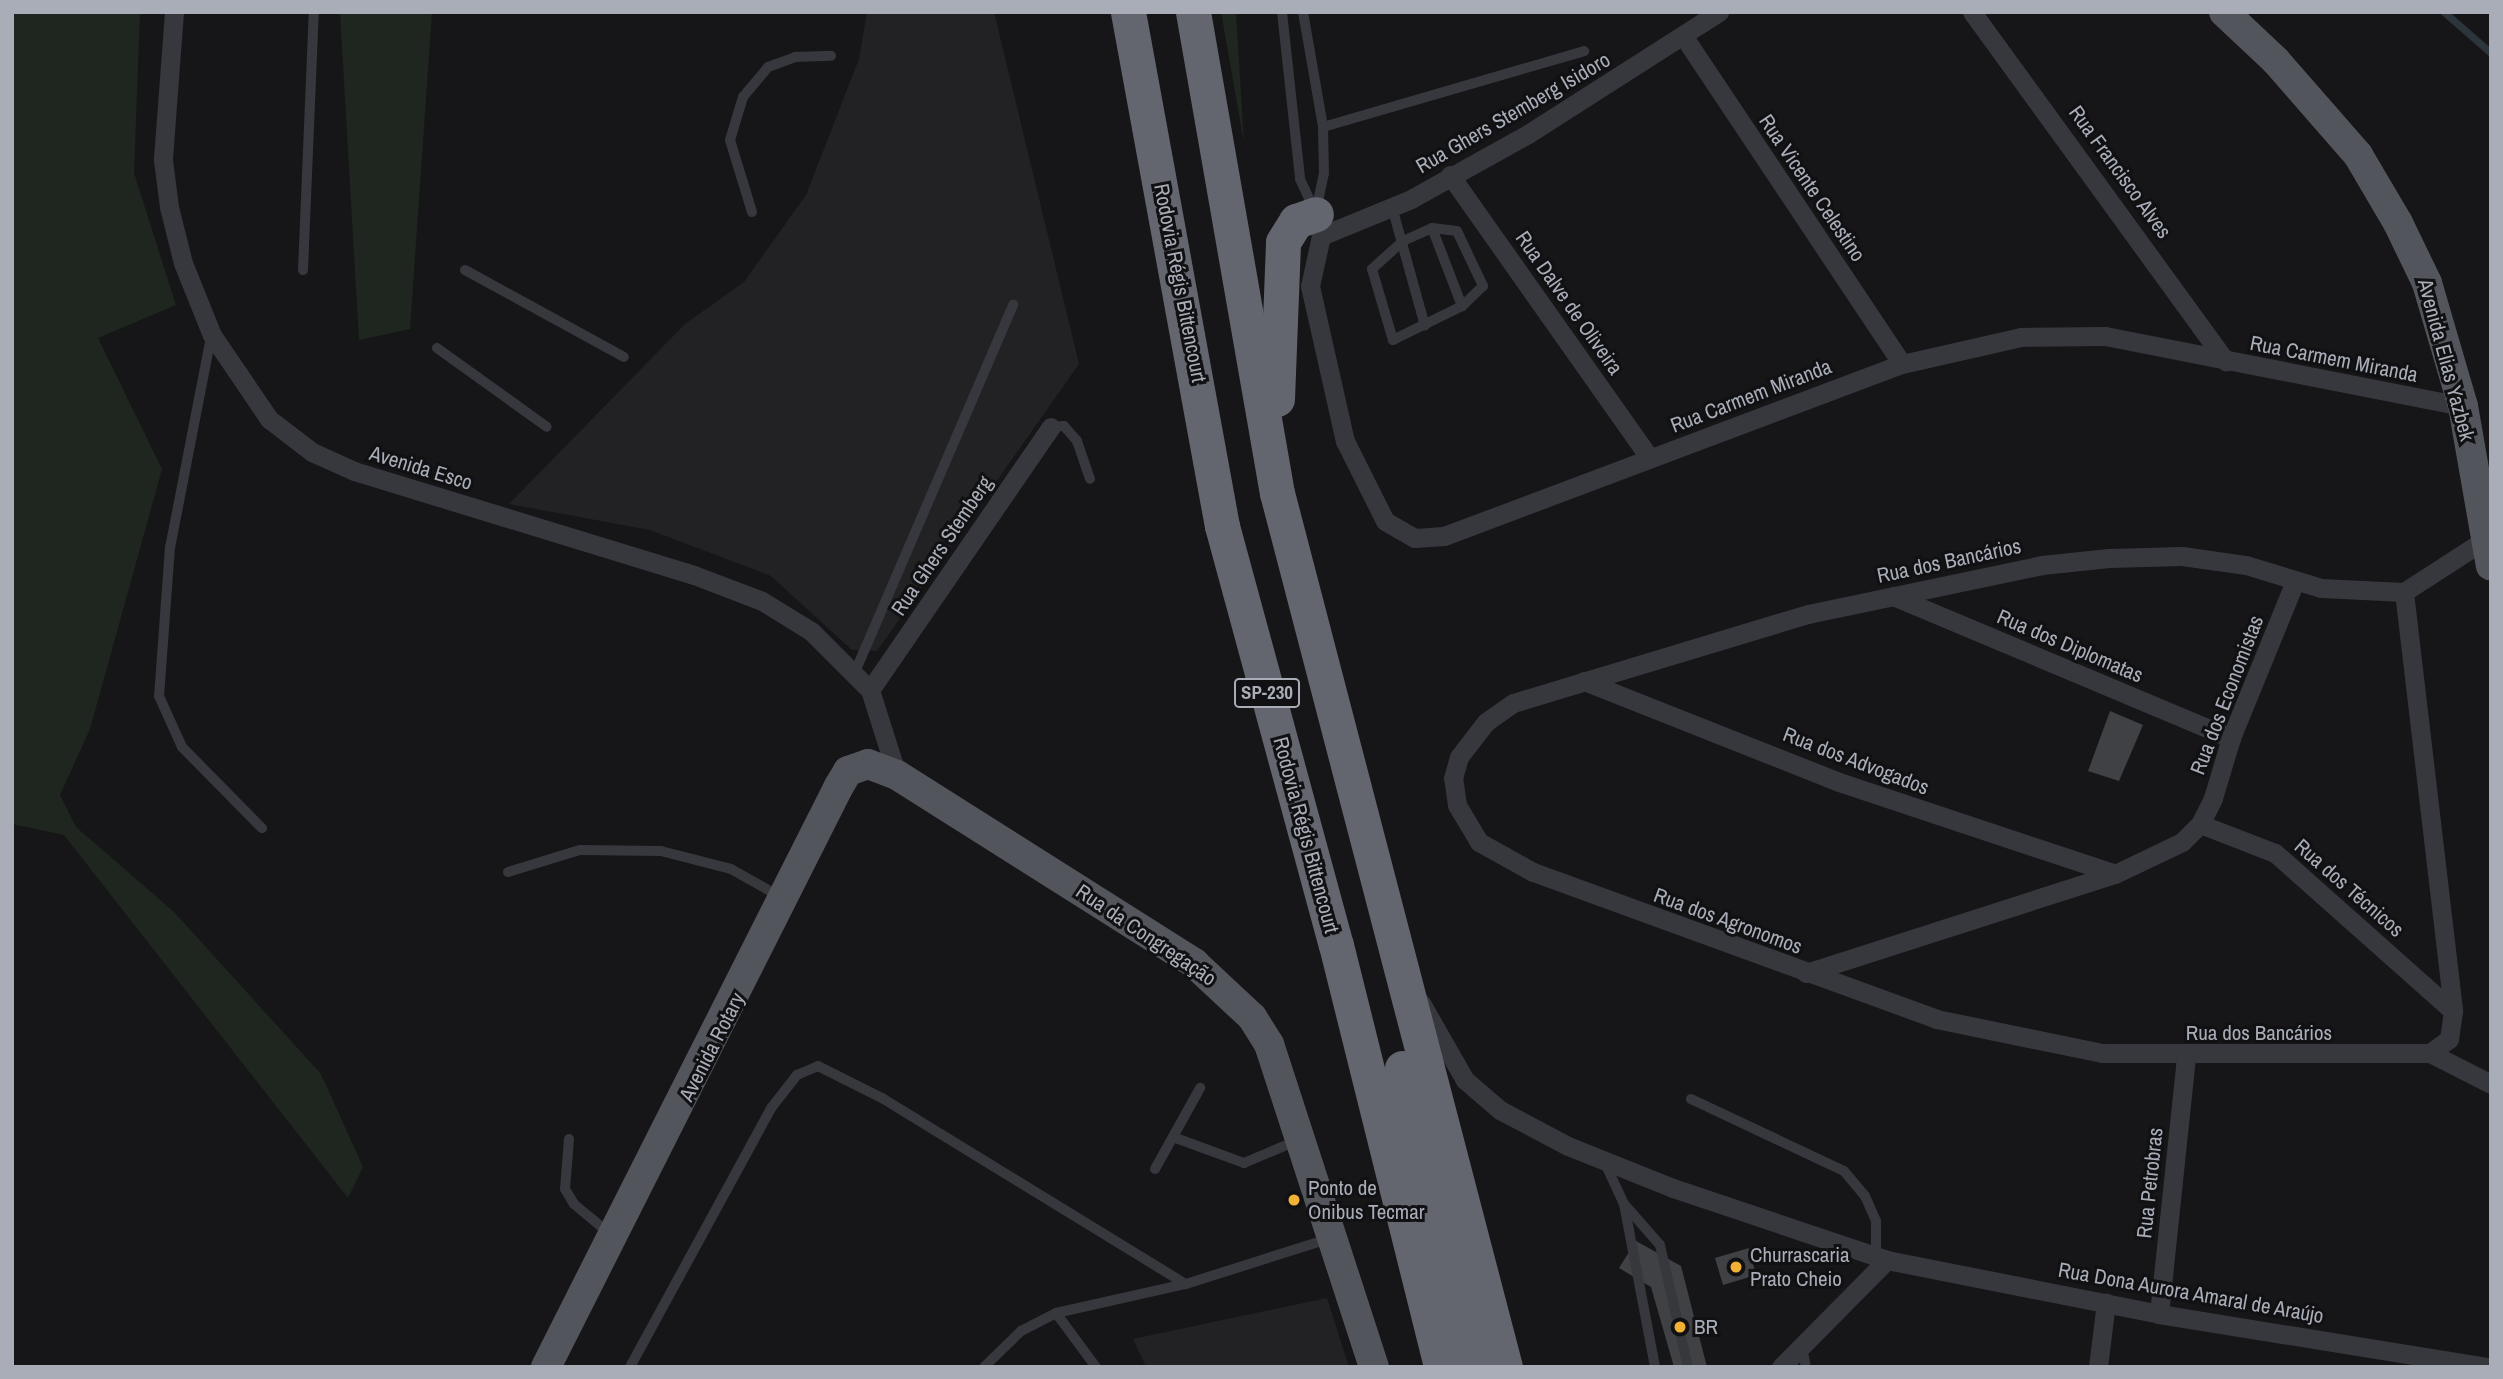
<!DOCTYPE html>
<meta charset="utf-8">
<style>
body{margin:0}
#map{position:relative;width:2503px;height:1379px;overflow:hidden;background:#161618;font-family:"Archivo Narrow",sans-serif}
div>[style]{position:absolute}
.built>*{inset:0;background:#222225}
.green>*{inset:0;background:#1e261f}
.stream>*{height:7px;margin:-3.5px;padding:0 3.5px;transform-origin:3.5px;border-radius:3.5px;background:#2c353c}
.building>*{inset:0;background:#404145}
.service>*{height:10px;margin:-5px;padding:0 5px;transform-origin:5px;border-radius:5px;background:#37383d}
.minor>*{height:19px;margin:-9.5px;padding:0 9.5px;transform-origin:9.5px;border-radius:9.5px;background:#37383d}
.primary>*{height:30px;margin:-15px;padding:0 15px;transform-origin:15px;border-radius:15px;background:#53555c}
.motorway>*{height:35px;margin:-17.5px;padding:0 17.5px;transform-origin:17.5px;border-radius:17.5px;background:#63666e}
.dots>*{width:19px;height:19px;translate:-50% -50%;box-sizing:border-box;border:4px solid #111113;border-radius:50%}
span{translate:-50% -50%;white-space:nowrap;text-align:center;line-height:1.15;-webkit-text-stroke:6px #111113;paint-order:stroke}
.shield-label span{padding:2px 5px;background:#111113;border:2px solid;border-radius:5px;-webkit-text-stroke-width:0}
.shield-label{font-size:19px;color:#a8adb8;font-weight:700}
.street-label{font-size:21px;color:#a8adb8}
.poi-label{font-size:21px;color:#a8adb8}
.left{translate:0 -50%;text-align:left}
.frame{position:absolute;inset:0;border:14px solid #a8adb8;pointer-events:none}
</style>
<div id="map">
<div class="built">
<div style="clip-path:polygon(867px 12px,994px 12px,1079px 364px,877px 651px,852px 650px,771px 576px,650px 530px,509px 504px,685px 324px,744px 282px,806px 195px,859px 59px)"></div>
<div style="clip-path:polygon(1327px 1298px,1349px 1367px,1146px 1367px,1133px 1339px)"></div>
</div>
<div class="green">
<div style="clip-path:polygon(12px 12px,140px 12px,134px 173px,176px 305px,98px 338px,162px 469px,90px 729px,60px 795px,76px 827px,174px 912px,321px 1074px,363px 1167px,348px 1198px,64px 835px,12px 824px)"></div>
<div style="clip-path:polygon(340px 12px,432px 12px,410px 329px,359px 340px)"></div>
<div style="clip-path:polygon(1221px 12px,1236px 12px,1244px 143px)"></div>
</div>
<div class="stream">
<div style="left:2444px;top:12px;width:62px;rotate:41.1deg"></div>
</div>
<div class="building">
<div style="clip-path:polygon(2110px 711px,2143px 725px,2119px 781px,2088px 771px)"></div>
<div style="clip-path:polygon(1636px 1241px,1681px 1266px,1707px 1367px,1674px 1367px,1651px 1287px,1619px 1268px)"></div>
<div style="clip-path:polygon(1749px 1248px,1756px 1275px,1723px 1285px,1715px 1258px)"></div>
</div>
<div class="service">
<div style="left:1282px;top:12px;width:168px;rotate:83.8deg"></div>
<div style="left:1300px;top:179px;width:31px;rotate:65deg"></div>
<div style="left:1303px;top:12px;width:117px;rotate:80.1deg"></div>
<div style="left:1323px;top:127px;width:46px;rotate:88.8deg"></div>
<div style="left:1324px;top:173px;width:35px;rotate:102deg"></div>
<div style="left:1323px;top:127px;width:272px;rotate:-16.2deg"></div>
<div style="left:1392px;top:207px;width:123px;rotate:74.5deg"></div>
<div style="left:752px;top:212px;width:75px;rotate:-107deg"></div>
<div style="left:730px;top:140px;width:45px;rotate:-73.2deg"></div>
<div style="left:743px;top:97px;width:39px;rotate:-50deg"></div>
<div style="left:768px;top:67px;width:29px;rotate:-20deg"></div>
<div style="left:795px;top:57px;width:36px;rotate:-2deg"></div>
<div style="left:1432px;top:228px;width:84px;rotate:69deg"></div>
<div style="left:1462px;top:306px;width:77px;rotate:153.8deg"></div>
<div style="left:1393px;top:340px;width:74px;rotate:-106.5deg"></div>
<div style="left:1372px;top:269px;width:42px;rotate:-42.1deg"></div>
<div style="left:1403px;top:241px;width:32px;rotate:-24deg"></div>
<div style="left:1432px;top:228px;width:25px;rotate:7deg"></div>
<div style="left:1457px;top:231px;width:61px;rotate:64.7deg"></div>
<div style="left:1483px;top:286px;width:29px;rotate:136deg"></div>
<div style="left:303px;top:270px;width:258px;rotate:-87.6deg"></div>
<div style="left:465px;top:270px;width:181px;rotate:28.7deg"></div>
<div style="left:211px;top:337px;width:214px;rotate:101deg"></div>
<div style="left:170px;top:547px;width:149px;rotate:94.2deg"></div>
<div style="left:159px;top:696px;width:56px;rotate:65.7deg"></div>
<div style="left:182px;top:747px;width:114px;rotate:45.4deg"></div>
<div style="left:437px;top:348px;width:135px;rotate:35.7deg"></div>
<div style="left:1051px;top:427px;width:13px;rotate:-4deg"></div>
<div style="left:1064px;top:426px;width:20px;rotate:49deg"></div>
<div style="left:1077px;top:441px;width:40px;rotate:71.1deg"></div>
<div style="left:855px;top:672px;width:400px;rotate:-66.7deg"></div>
<div style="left:508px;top:872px;width:75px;rotate:-17deg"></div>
<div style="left:580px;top:850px;width:81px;rotate:0.7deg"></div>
<div style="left:661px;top:851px;width:72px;rotate:14.4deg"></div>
<div style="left:731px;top:869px;width:55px;rotate:29.4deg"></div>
<div style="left:1691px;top:1099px;width:169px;rotate:25.2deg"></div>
<div style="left:1844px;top:1171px;width:33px;rotate:50deg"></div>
<div style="left:1865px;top:1196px;width:27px;rotate:66deg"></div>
<div style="left:1876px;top:1221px;width:36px;rotate:90deg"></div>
<div style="left:1173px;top:1137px;width:76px;rotate:20.1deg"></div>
<div style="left:1244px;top:1163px;width:56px;rotate:-22.9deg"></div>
<div style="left:569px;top:1139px;width:50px;rotate:94.6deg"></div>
<div style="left:565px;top:1189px;width:17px;rotate:59deg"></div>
<div style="left:574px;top:1204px;width:47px;rotate:39.8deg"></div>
<div style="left:1604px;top:1161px;width:47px;rotate:65.1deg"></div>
<div style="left:1624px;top:1204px;width:166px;rotate:79.2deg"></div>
<div style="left:1155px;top:1169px;width:93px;rotate:-60.9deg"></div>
<div style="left:1625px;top:1205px;width:53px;rotate:48.8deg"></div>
<div style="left:1660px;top:1245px;width:125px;rotate:77.1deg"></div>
<div style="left:1056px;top:1313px;width:67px;rotate:53.5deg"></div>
<div style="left:1802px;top:1347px;width:20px;rotate:79deg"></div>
<div style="left:630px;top:1367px;width:296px;rotate:-61.4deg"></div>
<div style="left:772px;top:1107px;width:41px;rotate:-52deg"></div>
<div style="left:797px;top:1075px;width:23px;rotate:-23deg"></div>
<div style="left:818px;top:1066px;width:72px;rotate:26.6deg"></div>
<div style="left:882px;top:1098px;width:356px;rotate:31.5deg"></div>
<div style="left:984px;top:1367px;width:52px;rotate:-44.2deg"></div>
<div style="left:1021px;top:1331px;width:39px;rotate:-27deg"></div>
<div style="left:1056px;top:1313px;width:133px;rotate:-12.6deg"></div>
<div style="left:1186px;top:1284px;width:149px;rotate:-17.6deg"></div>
</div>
<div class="minor">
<div style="left:174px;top:12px;width:148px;rotate:94.3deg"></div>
<div style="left:163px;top:160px;width:47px;rotate:82.7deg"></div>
<div style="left:169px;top:207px;width:58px;rotate:76deg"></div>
<div style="left:183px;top:263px;width:78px;rotate:68.1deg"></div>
<div style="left:212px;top:335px;width:102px;rotate:55.8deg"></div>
<div style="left:269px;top:419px;width:54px;rotate:37.5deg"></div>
<div style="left:312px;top:452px;width:46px;rotate:24.3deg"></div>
<div style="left:354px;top:471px;width:356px;rotate:17deg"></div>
<div style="left:694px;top:575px;width:73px;rotate:20.9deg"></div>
<div style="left:762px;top:601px;width:57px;rotate:31.5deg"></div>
<div style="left:811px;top:631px;width:83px;rotate:45deg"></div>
<div style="left:870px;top:690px;width:89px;rotate:72.4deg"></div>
<div style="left:1972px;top:12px;width:432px;rotate:54deg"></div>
<div style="left:1684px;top:37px;width:393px;rotate:56.3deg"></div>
<div style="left:1450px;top:175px;width:347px;rotate:54.8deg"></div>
<div style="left:1316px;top:214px;width:23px;rotate:77deg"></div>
<div style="left:1321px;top:236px;width:51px;rotate:102.4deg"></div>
<div style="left:1310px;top:286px;width:159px;rotate:77.3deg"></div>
<div style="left:1345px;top:441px;width:89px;rotate:63.4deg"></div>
<div style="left:1385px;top:521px;width:34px;rotate:30deg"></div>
<div style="left:1415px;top:538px;width:29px;rotate:-4deg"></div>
<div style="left:1444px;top:536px;width:489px;rotate:-20.6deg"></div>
<div style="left:1902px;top:364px;width:122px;rotate:-12.8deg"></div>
<div style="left:2021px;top:337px;width:84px;rotate:-0.7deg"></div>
<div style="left:2105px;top:336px;width:365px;rotate:11.1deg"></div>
<div style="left:1321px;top:236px;width:97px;rotate:-22.3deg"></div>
<div style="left:1411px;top:199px;width:134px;rotate:-29.1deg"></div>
<div style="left:1528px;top:134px;width:227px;rotate:-32.6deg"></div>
<div style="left:2404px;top:592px;width:422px;rotate:83.3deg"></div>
<div style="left:2453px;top:1011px;width:28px;rotate:98deg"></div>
<div style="left:2449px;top:1039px;width:24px;rotate:144deg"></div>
<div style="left:2430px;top:1053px;width:328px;rotate:180deg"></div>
<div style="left:2102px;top:1053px;width:168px;rotate:-168.4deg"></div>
<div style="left:1937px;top:1019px;width:430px;rotate:-160deg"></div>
<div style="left:1533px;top:872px;width:62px;rotate:-150.9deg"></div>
<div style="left:1479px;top:842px;width:43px;rotate:-120.7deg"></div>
<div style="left:1457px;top:805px;width:27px;rotate:-98deg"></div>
<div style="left:1453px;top:778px;width:22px;rotate:-74deg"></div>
<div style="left:1459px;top:757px;width:44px;rotate:-52.4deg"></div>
<div style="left:1486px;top:722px;width:33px;rotate:-35deg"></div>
<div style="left:1513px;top:703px;width:308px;rotate:-16.8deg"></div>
<div style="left:1808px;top:614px;width:239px;rotate:-11.8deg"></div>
<div style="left:2042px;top:565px;width:67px;rotate:-6deg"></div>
<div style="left:2109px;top:558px;width:73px;rotate:-1.6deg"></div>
<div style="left:2182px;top:556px;width:65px;rotate:8deg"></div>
<div style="left:2246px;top:565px;width:78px;rotate:17deg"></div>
<div style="left:2321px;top:588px;width:83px;rotate:2.8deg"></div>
<div style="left:2404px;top:592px;width:98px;rotate:-32.9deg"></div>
<div style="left:1893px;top:596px;width:367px;rotate:22.8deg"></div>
<div style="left:1584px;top:681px;width:274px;rotate:21.6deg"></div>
<div style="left:1839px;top:782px;width:291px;rotate:18.4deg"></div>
<div style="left:870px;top:690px;width:319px;rotate:-55.5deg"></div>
<div style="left:2200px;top:824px;width:80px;rotate:21.1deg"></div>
<div style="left:2275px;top:853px;width:238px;rotate:41.6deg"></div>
<div style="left:1806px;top:973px;width:324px;rotate:-17.8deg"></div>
<div style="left:2115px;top:874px;width:74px;rotate:-25.5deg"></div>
<div style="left:2182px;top:842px;width:25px;rotate:-45deg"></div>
<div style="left:2200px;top:824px;width:29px;rotate:-63deg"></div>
<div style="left:2213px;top:798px;width:63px;rotate:-73.3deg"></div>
<div style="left:2231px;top:738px;width:170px;rotate:-67.8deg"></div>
<div style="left:1421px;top:1003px;width:89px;rotate:60.3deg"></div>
<div style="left:1465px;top:1080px;width:46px;rotate:40.6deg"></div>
<div style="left:1500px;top:1110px;width:77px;rotate:27.9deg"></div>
<div style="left:1568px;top:1146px;width:113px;rotate:21.8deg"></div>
<div style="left:1673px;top:1188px;width:226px;rotate:18.6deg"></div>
<div style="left:1887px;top:1260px;width:277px;rotate:11.2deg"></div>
<div style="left:2159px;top:1314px;width:333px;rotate:9.2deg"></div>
<div style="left:2430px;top:1053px;width:68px;rotate:26.9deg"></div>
<div style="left:2159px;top:1314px;width:258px;rotate:-84deg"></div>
<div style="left:1781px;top:1367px;width:151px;rotate:-45.3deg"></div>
<div style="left:2098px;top:1367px;width:65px;rotate:-83deg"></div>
</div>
<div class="primary">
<div style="left:2224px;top:12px;width:71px;rotate:43.3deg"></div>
<div style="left:2276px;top:61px;width:125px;rotate:48.9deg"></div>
<div style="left:2358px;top:155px;width:79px;rotate:59.5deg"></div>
<div style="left:2398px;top:223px;width:67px;rotate:64.2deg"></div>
<div style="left:2427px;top:283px;width:128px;rotate:73.7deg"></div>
<div style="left:2463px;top:406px;width:162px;rotate:80.1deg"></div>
<div style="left:546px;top:1367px;width:651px;rotate:-63.24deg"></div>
<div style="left:839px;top:786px;width:17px;rotate:-59deg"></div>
<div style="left:848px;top:771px;width:21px;rotate:-19deg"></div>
<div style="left:868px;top:764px;width:31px;rotate:21deg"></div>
<div style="left:897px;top:775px;width:352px;rotate:32.3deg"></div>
<div style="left:1194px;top:963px;width:79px;rotate:43deg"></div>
<div style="left:1252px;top:1017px;width:32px;rotate:58deg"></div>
<div style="left:1269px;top:1044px;width:340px;rotate:72deg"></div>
</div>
<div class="motorway">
<div style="left:1128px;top:12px;width:523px;rotate:79.64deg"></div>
<div style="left:1222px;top:526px;width:434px;rotate:74.8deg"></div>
<div style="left:1336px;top:945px;width:435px;rotate:76deg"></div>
<div style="left:1193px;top:12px;width:488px;rotate:80.1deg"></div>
<div style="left:1277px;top:493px;width:903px;rotate:75.38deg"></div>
<div style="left:1277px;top:399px;width:157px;rotate:-87.8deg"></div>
<div style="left:1283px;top:242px;width:25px;rotate:-58deg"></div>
<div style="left:1296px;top:221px;width:21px;rotate:-19deg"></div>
<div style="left:1402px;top:1068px;width:308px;rotate:76.1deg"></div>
</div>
<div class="dots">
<div style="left:1294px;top:1200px;background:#f2b134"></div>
<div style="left:1736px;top:1267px;background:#f2b134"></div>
<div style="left:1680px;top:1327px;background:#f2b134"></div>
</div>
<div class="shield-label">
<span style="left:1267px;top:693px">SP-230</span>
</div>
<div class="street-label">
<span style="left:1513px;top:113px;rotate:-30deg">Rua Ghers Stemberg Isidoro</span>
<span style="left:2120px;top:172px;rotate:54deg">Rua Francisco Alves</span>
<span style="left:1812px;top:188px;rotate:56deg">Rua Vicente Celestino</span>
<span style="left:1180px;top:283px;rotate:79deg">Rodovia Régis Bittencourt</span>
<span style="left:1569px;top:303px;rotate:55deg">Rua Dalve de Oliveira</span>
<span style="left:2334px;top:359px;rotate:11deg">Rua Carmem Miranda</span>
<span style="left:2446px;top:360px;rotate:75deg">Avenida Elias Yazbek</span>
<span style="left:1751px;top:396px;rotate:-21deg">Rua Carmem Miranda</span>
<span style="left:421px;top:468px;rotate:17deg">Avenida Esco</span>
<span style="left:942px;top:546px;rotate:-56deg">Rua Ghers Stemberg</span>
<span style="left:1949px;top:561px;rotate:-12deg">Rua dos Bancários</span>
<span style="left:2070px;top:646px;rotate:23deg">Rua dos Diplomatas</span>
<span style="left:2227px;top:695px;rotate:-69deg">Rua dos Economistas</span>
<span style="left:1856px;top:761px;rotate:21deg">Rua dos Advogados</span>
<span style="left:1306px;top:835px;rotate:75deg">Rodovia Régis Bittencourt</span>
<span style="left:2349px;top:888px;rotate:41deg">Rua dos Técnicos</span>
<span style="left:1728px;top:921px;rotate:20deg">Rua dos Agronomos</span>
<span style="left:1146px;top:935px;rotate:34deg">Rua da Congregação</span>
<span style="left:2259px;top:1033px">Rua dos Bancários</span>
<span style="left:712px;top:1047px;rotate:-63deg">Avenida Rotary</span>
<span style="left:2150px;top:1183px;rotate:-84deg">Rua Petrobras</span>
<span style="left:2191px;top:1293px;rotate:10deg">Rua Dona Aurora Amaral de Araújo</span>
</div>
<div class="poi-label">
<span class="left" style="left:1308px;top:1200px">Ponto de<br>Onibus Tecmar</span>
<span class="left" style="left:1750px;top:1267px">Churrascaria<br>Prato Cheio</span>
<span class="left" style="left:1694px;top:1327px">BR</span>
</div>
<div class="frame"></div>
</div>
